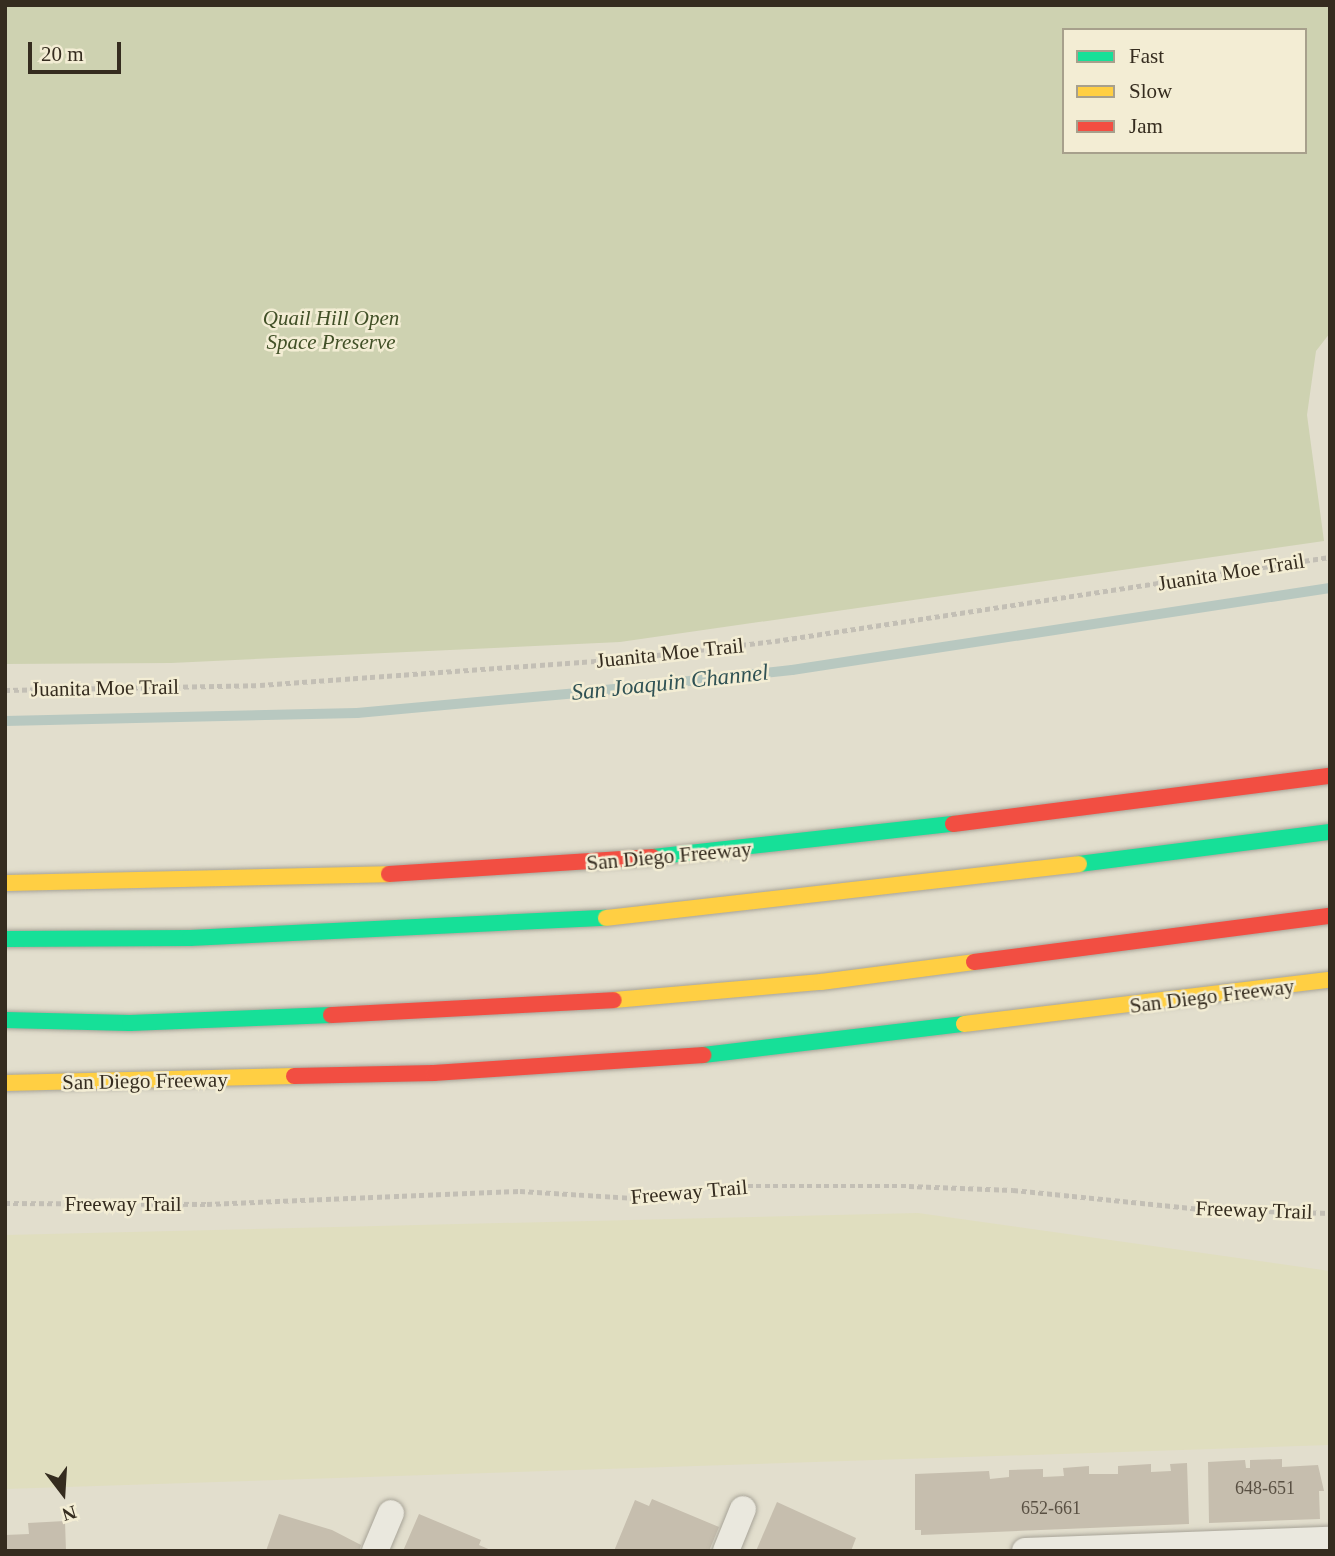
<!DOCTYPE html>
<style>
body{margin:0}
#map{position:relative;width:1335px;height:1556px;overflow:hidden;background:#e2decd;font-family:Georgia,serif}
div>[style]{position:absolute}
.farmland>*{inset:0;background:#e0debf}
.green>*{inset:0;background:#ced2b1}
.stream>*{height:10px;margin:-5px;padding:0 5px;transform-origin:5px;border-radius:5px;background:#b8c8c0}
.building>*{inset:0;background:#c6beae}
.path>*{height:4.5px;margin-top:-2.25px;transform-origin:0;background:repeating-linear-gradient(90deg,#c3bfb5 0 5px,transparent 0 8.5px)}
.roads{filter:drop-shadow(0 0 2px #a7a397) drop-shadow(0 0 2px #a7a397)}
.street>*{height:26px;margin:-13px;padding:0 13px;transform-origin:13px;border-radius:13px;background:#eae8de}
.fast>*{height:16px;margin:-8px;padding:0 8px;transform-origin:8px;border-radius:8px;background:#16e098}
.slow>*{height:16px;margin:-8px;padding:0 8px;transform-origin:8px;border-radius:8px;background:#ffcf43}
.jam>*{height:16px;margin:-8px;padding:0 8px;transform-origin:8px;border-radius:8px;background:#f24e42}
span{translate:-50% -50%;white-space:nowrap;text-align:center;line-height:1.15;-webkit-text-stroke:5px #f3edd4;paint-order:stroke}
.number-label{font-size:18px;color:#595043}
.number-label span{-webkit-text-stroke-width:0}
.park-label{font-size:21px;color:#415027;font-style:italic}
.street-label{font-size:21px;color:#352c1f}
.water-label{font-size:23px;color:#305254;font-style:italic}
.frame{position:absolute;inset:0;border:7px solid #352c1f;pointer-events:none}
.legend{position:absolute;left:1062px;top:28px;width:245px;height:126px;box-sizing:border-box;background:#f3edd4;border:2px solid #a7a08c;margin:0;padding:9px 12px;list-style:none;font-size:21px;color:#352c1f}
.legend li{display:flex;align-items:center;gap:14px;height:35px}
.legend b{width:35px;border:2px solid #a7a08c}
.north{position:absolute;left:28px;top:1458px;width:70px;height:70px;-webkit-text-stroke:5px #f3edd4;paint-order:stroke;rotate:163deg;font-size:19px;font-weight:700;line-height:28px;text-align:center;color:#352c1f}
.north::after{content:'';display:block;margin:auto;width:24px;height:32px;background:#352c1f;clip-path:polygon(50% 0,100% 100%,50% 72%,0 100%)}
.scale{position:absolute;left:28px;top:42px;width:93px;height:32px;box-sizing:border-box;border:4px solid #352c1f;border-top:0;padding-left:9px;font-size:21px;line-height:24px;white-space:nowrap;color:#352c1f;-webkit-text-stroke:5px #f3edd4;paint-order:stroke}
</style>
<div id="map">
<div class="farmland">
<div style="clip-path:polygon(918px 1213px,1330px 1271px,1330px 1445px,5px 1489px,5px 1235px)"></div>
</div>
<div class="green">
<div style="clip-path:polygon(evenodd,5px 5px,1330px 5px,1330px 333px,1316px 351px,1307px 415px,1324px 541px,620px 642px,171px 663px,5px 664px,5px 5px,1064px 30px,1305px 30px,1305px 152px,1064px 152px,1064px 30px)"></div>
</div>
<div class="stream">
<div style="left:5px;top:721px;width:352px;rotate:-1.3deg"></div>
<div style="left:357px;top:713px;width:230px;rotate:-5.2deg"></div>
<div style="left:586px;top:692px;width:207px;rotate:-6.1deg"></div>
<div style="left:792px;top:670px;width:544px;rotate:-8.67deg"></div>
</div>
<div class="building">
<div style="clip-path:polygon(1282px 1459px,1282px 1467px,1318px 1465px,1324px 1491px,1319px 1491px,1320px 1519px,1209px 1523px,1208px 1462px,1245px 1460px,1246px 1468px,1250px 1468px,1250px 1460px)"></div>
<div style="clip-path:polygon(1187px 1463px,1189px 1524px,921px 1535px,921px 1530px,915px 1530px,915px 1474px,989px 1471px,990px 1479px,1009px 1477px,1009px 1470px,1043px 1469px,1043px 1477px,1064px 1476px,1063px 1468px,1089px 1466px,1089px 1474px,1118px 1474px,1118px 1466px,1151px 1464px,1151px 1472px,1171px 1471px,1170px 1464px)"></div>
<div style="clip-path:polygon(652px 1499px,719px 1527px,709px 1551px,614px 1551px,635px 1500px,649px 1506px)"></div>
<div style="clip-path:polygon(777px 1502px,856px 1538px,851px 1551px,756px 1551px)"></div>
<div style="clip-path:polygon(279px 1514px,332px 1530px,361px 1545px,359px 1551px,266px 1551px)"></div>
<div style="clip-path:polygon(419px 1514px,481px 1540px,479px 1545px,493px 1551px,403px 1551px)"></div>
<div style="clip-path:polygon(65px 1521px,66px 1551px,5px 1551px,5px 1535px,29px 1534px,28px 1523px)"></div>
</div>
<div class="path">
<div style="left:5px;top:690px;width:255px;rotate:-1.1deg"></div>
<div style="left:260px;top:685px;width:364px;rotate:-4.1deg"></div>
<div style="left:623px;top:659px;width:153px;rotate:-6.8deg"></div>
<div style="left:775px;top:641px;width:561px;rotate:-8.61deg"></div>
<div style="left:5px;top:1203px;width:202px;rotate:0.3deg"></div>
<div style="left:207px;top:1204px;width:313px;rotate:-2.4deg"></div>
<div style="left:520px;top:1191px;width:129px;rotate:3.5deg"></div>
<div style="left:649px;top:1199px;width:66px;rotate:-11.3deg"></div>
<div style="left:714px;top:1186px;width:195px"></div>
<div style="left:909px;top:1186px;width:104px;rotate:2.2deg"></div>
<div style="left:1013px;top:1190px;width:189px;rotate:5.8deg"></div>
<div style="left:1201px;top:1209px;width:129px;rotate:1.8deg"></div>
</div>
<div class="roads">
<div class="street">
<div style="left:375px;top:1551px;width:41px;rotate:-67.2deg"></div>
<div style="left:726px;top:1551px;width:45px;rotate:-68deg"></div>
<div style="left:1025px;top:1551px;width:305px;rotate:-2.1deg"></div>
</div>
<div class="fast">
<div style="left:652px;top:857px;width:303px;rotate:-6.3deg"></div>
<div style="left:1079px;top:864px;width:253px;rotate:-7.3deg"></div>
<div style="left:5px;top:939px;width:185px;rotate:-0.3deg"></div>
<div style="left:190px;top:938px;width:416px;rotate:-2.8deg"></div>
<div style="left:5px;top:1020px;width:125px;rotate:1.4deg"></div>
<div style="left:130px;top:1023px;width:201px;rotate:-2.3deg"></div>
<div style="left:703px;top:1055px;width:263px;rotate:-6.8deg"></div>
</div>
<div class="slow">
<div style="left:5px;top:883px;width:384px;rotate:-1.3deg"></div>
<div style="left:606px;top:918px;width:476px;rotate:-6.5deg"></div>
<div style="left:614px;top:1000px;width:208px;rotate:-5deg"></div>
<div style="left:821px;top:982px;width:154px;rotate:-7.4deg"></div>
<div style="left:964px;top:1024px;width:369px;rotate:-6.9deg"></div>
<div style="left:5px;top:1083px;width:289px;rotate:-1.4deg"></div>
</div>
<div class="jam">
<div style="left:953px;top:824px;width:380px;rotate:-7.3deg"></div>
<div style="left:389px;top:874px;width:264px;rotate:-3.7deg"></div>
<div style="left:974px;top:962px;width:359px;rotate:-7.4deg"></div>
<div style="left:331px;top:1015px;width:283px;rotate:-3deg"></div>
<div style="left:294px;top:1076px;width:140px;rotate:-1.2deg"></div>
<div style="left:434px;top:1073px;width:270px;rotate:-3.8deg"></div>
</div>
</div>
<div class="number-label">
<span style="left:1265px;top:1488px">648-651</span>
<span style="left:1051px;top:1508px">652-661</span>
</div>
<div class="park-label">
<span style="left:331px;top:330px">Quail Hill Open<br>Space Preserve</span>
</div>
<div class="street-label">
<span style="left:1231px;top:572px;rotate:-9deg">Juanita Moe Trail</span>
<span style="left:670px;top:653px;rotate:-6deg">Juanita Moe Trail</span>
<span style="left:105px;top:688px;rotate:-1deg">Juanita Moe Trail</span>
<span style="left:669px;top:856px;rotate:-5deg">San Diego Freeway</span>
<span style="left:1212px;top:996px;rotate:-7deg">San Diego Freeway</span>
<span style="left:145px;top:1081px;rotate:-1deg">San Diego Freeway</span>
<span style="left:689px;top:1192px;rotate:-5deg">Freeway Trail</span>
<span style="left:123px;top:1204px">Freeway Trail</span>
<span style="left:1254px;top:1210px;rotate:2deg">Freeway Trail</span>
</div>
<div class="water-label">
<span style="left:670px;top:683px;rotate:-6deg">San Joaquin Channel</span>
</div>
<div class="frame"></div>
<ul class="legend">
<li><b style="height:9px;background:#16e098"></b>Fast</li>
<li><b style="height:9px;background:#ffcf43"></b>Slow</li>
<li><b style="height:9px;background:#f24e42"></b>Jam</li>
</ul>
<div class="north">N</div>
<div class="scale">20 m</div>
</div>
